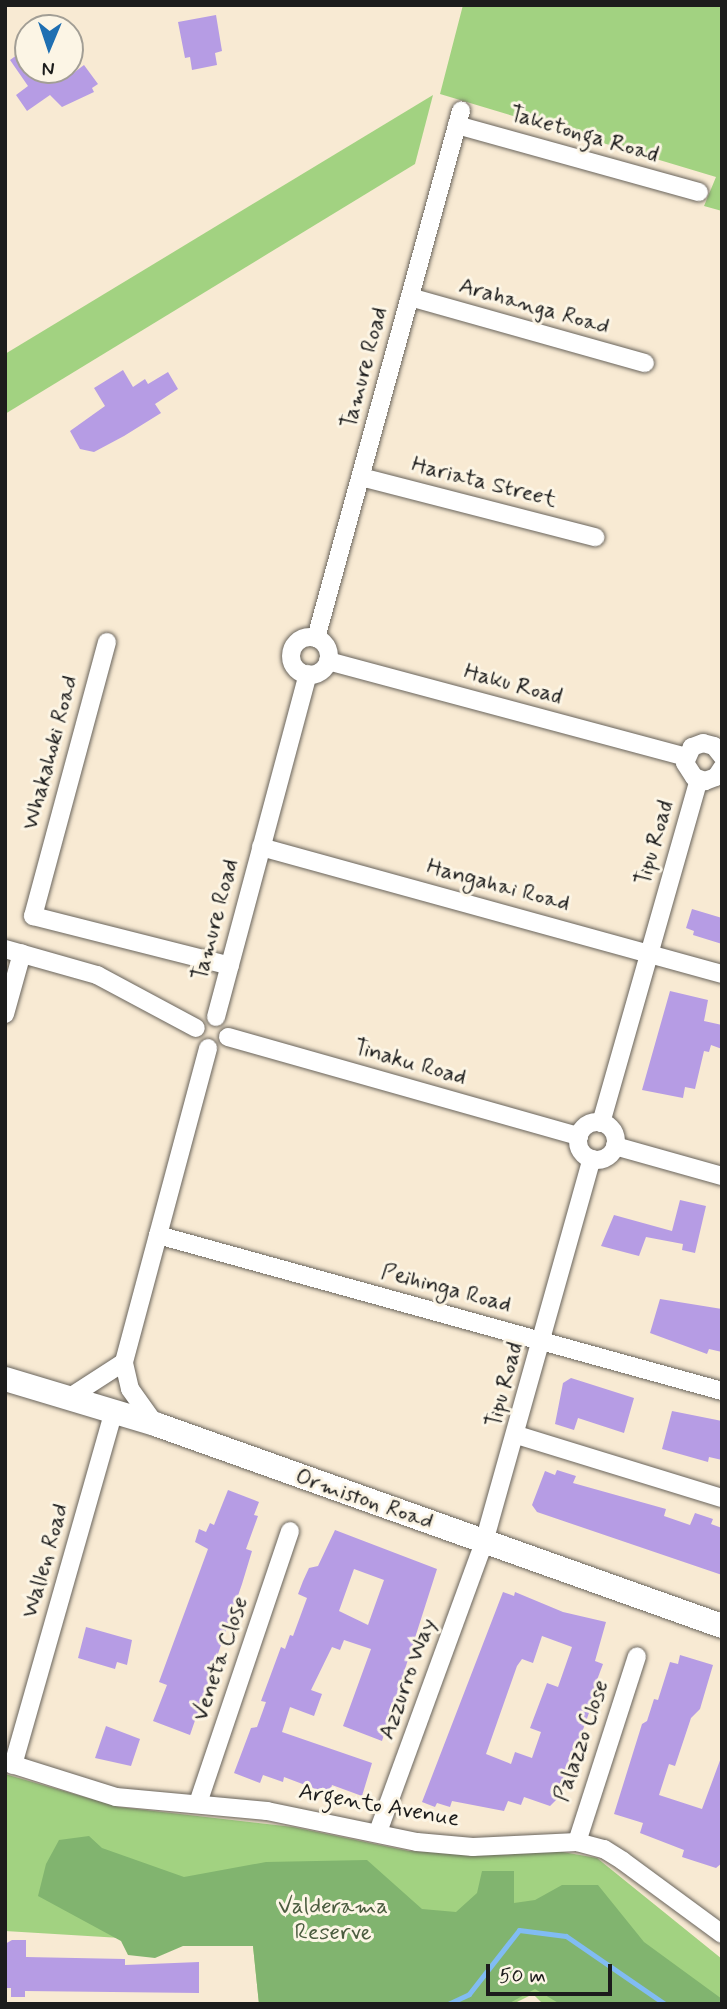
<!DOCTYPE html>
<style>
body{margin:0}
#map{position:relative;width:727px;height:2009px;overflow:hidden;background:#f8ead3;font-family:Mynerve,sans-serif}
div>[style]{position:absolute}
.green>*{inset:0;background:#a2d281}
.forest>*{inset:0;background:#81b46f}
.stream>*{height:5px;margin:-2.5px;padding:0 2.5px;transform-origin:2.5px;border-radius:2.5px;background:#81bcf3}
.building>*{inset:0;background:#b69ce4}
.roads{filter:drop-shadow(0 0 2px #69645c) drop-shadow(0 0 2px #69645c)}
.street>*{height:18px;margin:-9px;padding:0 9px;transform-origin:9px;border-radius:9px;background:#fff}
.street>.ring{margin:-9px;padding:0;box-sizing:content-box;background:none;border:18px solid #fff;border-radius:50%}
.secondary>*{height:24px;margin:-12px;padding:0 12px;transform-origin:12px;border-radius:12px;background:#fff}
span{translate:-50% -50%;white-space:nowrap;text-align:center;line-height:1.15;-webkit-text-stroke:6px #fcf5e5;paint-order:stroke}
.street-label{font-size:23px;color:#1c1c1c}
.park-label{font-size:23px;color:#4b5c3f}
.frame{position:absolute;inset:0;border:7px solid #1c1c1c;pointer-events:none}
.north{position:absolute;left:14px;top:14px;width:70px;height:70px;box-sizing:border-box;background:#fcf5e5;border:2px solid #a29e95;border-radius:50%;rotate:182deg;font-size:19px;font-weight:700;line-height:28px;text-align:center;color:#1c1c1c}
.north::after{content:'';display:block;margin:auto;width:24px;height:32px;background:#1f6fb2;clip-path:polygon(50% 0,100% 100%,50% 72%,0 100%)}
.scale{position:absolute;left:486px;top:1964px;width:126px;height:32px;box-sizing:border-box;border:4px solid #1c1c1c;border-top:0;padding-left:9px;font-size:21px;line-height:24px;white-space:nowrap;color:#1c1c1c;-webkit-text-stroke:5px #fcf5e5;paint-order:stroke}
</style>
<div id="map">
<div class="green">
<div style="clip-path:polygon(463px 5px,722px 5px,722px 211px,704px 206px,716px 177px,440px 94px)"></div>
<div style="clip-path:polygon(433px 95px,415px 164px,5px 414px,5px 354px)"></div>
<div style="clip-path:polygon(5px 1774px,119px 1807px,293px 1827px,409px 1851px,502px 1855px,557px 1851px,597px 1858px,722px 1959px,722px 2004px,543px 2004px,533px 1994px,513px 2004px,259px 2004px,253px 1946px,5px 1931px)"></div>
</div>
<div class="forest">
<div style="clip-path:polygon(89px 1836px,102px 1848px,184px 1877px,266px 1862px,367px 1860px,422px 1909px,456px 1912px,477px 1893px,482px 1871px,514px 1871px,514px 1903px,535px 1900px,562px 1885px,598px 1885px,644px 1942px,722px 1999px,722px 2004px,560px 2004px,535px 1989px,508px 2004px,259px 2004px,253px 1946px,183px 1946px,155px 1958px,128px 1955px,121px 1941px,38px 1896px,46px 1864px,59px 1840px)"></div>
</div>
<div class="stream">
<div style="left:448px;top:2004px;width:23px;rotate:-25deg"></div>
<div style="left:469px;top:1994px;width:81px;rotate:-52deg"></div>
<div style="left:519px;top:1930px;width:47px;rotate:7.3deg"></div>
<div style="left:566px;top:1936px;width:120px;rotate:34.5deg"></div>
</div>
<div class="building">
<div style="clip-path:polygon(216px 15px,222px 51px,215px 53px,217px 65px,192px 70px,190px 57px,185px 58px,178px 22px)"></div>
<div style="clip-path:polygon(28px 47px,28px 70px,58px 70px,64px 80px,84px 65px,98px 84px,92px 88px,94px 92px,62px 107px,50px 95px,27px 111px,16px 95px,28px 86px,10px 60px)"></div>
<div style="clip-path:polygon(123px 370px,133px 387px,145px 379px,148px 384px,168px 372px,178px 389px,155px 404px,161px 413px,124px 436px,94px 452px,80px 449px,70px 431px,105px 406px,94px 388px)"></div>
<div style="clip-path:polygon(692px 909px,722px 918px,722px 944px,693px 935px,694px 931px,686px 928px)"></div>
<div style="clip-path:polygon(670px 991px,708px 1000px,704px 1021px,722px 1025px,722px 1049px,711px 1045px,709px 1052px,704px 1051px,695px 1089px,685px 1087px,683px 1098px,642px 1090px)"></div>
<div style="clip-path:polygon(680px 1200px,706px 1206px,695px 1253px,682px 1250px,683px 1244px,646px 1237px,639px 1256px,601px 1246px,614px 1215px,672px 1231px)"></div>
<div style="clip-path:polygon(660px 1299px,722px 1309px,722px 1352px,709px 1349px,707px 1354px,650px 1333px)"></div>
<div style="clip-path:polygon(571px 1378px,634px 1398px,624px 1433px,578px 1418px,574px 1430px,555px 1424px,563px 1383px)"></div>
<div style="clip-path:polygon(672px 1411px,722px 1421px,722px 1460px,709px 1457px,708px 1462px,662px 1449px)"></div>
<div style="clip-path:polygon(557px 1470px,576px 1476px,573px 1483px,666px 1509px,664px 1516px,690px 1525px,695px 1513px,713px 1519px,711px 1524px,722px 1528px,722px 1575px,537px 1512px,532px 1505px,545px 1471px,555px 1475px)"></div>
<div style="clip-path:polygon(228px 1490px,259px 1502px,254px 1515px,258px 1516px,246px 1549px,252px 1551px,242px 1584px,190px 1735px,153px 1721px,167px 1685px,159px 1682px,208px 1549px,195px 1542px,199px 1529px,206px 1532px,210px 1523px,214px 1525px)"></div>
<div style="clip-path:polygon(evenodd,335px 1530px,437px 1569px,382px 1741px,343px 1726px,371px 1649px,344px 1640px,340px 1650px,332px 1647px,311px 1690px,322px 1694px,314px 1716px,290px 1707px,282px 1732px,372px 1763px,362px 1796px,332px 1785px,329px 1794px,284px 1777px,283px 1782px,263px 1775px,260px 1783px,234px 1773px,251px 1728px,257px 1727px,266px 1702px,261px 1701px,281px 1647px,285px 1649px,290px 1635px,293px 1636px,307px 1598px,298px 1594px,303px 1581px,309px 1568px,318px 1566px,335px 1530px,354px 1569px,384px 1580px,368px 1625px,339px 1611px,354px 1569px)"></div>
<div style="clip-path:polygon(evenodd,503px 1592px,514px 1596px,515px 1592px,563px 1612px,606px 1622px,595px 1661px,603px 1664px,597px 1680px,600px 1682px,559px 1797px,550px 1806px,524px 1797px,521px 1805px,508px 1801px,504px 1811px,452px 1801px,450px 1807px,437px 1803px,435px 1807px,422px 1802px,503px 1592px,542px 1636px,572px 1647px,558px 1687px,547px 1683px,530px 1728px,541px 1732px,532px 1758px,515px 1752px,511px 1764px,486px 1754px,517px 1666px,522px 1659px,533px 1663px,542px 1636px)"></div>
<div style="clip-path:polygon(86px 1627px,132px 1640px,127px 1665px,117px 1662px,115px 1669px,78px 1658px)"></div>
<div style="clip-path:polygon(680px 1655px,713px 1665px,700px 1709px,691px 1718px,675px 1766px,669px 1764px,659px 1795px,702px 1809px,722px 1755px,722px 1863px,716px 1868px,682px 1857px,684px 1850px,640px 1833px,643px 1823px,614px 1814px,642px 1724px,647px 1721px,654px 1699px,658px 1700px,670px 1662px,678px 1664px)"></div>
<div style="clip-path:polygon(106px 1726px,140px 1739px,131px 1766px,95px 1758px)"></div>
<div style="clip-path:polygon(12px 1940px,26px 1940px,26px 1957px,125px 1959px,125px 1965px,199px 1962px,199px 1993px,25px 1991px,25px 1997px,11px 1997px,11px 1988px,5px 1988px,5px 1944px)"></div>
</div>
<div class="roads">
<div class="street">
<div style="left:457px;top:125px;width:251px;rotate:15.5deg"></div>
<div style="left:410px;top:297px;width:244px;rotate:15.7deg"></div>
<div style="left:361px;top:477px;width:242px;rotate:14.4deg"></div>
<div class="ring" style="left:291px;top:637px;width:20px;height:20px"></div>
<div style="left:316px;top:638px;width:547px;rotate:-74.62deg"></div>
<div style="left:107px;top:642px;width:284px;rotate:105.1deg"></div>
<div style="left:33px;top:916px;width:203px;rotate:14.2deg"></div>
<div style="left:328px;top:661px;width:371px;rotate:15deg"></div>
<div style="left:722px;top:756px;width:13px;rotate:-129deg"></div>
<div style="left:714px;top:746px;width:11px;rotate:-165deg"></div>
<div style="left:703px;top:743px;width:12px;rotate:160deg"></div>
<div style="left:692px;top:747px;width:17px;rotate:114deg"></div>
<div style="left:685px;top:763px;width:17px;rotate:57deg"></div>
<div style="left:694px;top:777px;width:12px;rotate:20deg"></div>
<div style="left:705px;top:781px;width:12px;rotate:-20deg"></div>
<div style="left:716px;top:777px;width:11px;rotate:-56deg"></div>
<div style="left:261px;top:847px;width:478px;rotate:15.4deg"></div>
<div style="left:5px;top:949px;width:96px;rotate:15.8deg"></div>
<div style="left:97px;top:975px;width:112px;rotate:28.2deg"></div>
<div style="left:5px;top:1014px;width:63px;rotate:-74.4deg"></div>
<div style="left:216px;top:1017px;width:355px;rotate:-75deg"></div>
<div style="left:228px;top:1037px;width:365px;rotate:15.8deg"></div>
<div class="ring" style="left:578px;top:1122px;width:20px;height:20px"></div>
<div style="left:601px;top:1123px;width:357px;rotate:-74.1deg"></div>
<div style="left:615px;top:1146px;width:111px;rotate:15.7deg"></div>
<div style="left:158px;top:1235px;width:585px;rotate:15.46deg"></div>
<div style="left:70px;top:1397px;width:64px;rotate:-32.9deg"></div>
<div style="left:155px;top:1424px;width:43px;rotate:-125.5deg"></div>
<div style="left:130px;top:1389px;width:28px;rotate:-103deg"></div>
<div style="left:124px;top:1362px;width:325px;rotate:-75deg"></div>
<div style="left:517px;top:1435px;width:214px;rotate:17.1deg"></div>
<div style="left:5px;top:1762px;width:116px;rotate:17.5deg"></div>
<div style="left:116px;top:1797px;width:152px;rotate:5.3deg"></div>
<div style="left:267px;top:1811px;width:153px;rotate:11.7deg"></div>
<div style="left:417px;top:1842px;width:56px;rotate:5.1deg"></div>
<div style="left:473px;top:1847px;width:104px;rotate:-2.8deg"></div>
<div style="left:577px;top:1842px;width:28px;rotate:15deg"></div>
<div style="left:604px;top:1849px;width:22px;rotate:32deg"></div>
<div style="left:623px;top:1861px;width:123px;rotate:36.4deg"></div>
<div style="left:13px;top:1765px;width:368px;rotate:-74.1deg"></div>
<div style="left:198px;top:1803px;width:287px;rotate:-71.3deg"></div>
<div style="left:378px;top:1832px;width:309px;rotate:-69.9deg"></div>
<div style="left:484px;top:1542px;width:398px;rotate:-74.3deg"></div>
<div style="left:577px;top:1842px;width:195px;rotate:-72.1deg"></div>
</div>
<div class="secondary">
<div style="left:5px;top:1379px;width:157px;rotate:16.7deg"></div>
<div style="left:155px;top:1424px;width:602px;rotate:19.61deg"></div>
</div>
</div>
<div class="street-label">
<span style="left:584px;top:135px;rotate:16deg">Taketonga Road</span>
<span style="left:534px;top:307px;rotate:16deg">Arahanga Road</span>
<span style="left:365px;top:368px;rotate:-75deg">Tamure Road</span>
<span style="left:484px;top:483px;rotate:14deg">Hariata Street</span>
<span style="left:513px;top:685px;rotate:15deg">Haku Road</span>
<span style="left:51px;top:753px;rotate:-75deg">Whakahoki Road</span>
<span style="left:655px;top:843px;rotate:-74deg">Tipu Road</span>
<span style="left:498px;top:886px;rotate:15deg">Hangahai Road</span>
<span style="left:216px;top:920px;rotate:-75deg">Tamure Road</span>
<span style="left:410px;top:1063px;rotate:16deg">Tinaku Road</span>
<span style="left:446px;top:1289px;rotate:15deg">Peihinga Road</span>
<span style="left:505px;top:1385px;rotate:-75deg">Tipu Road</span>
<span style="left:364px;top:1500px;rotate:19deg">Ormiston Road</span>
<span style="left:46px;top:1561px;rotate:-74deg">Wallen Road</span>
<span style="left:221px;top:1659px;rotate:-71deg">Veneta Close</span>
<span style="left:408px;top:1679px;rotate:-70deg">Azzurro Way</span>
<span style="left:582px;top:1741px;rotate:-71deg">Palazzo Close</span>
<span style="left:379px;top:1806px;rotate:10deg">Argento Avenue</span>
</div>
<div class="park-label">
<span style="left:333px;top:1920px">Valderama<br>Reserve</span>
</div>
<div class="frame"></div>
<div class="north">N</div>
<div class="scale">50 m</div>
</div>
